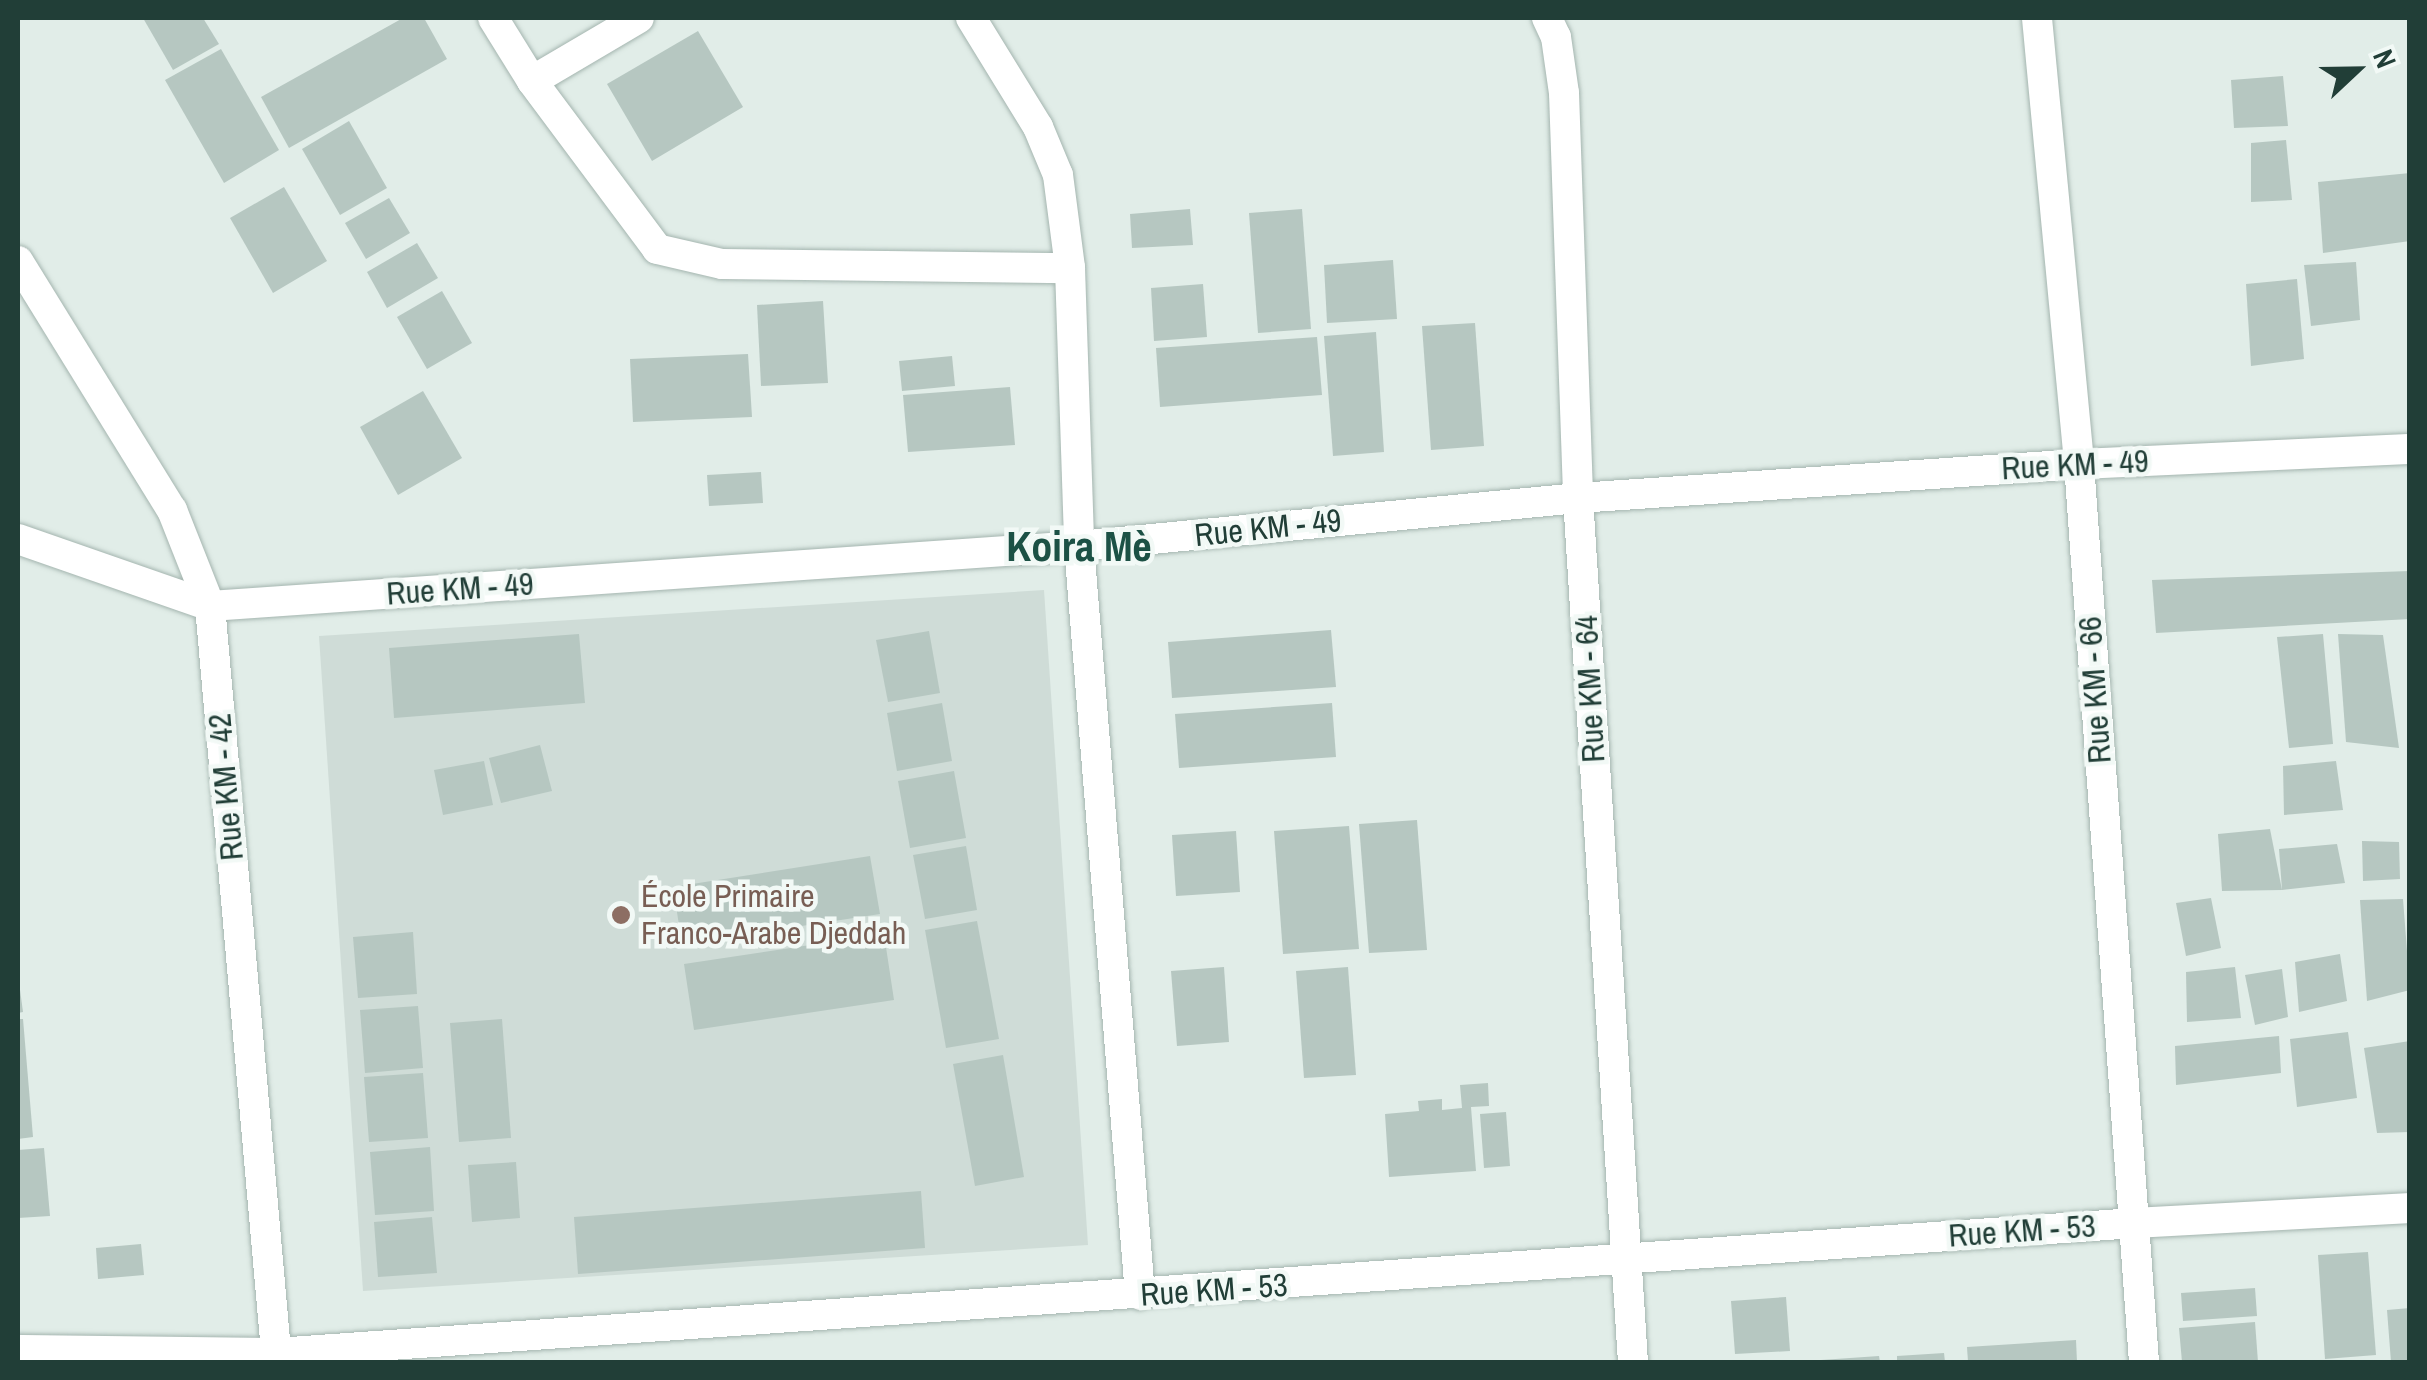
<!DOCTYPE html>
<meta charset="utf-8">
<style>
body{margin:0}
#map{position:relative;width:2427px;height:1380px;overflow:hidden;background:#e1ede8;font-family:"Archivo Narrow",sans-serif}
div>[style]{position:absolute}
.built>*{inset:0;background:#cfdcd7}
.building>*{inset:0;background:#b6c7c1}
.roads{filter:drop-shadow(0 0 2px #a4b5af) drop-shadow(0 0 2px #a4b5af)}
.minor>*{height:30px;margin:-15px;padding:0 15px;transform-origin:15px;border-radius:15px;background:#fff}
.dots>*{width:28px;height:28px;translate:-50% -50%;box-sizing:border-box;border:5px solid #f2f9f6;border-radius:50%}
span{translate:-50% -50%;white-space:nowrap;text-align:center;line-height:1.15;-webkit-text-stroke:9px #f2f9f6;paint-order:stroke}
.street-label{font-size:32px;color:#213e37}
.education-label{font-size:32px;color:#785e54}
.left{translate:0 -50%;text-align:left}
.district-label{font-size:42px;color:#1c5145;font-weight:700}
.frame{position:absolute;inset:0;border:20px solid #213e37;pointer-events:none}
.north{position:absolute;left:2307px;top:20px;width:100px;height:100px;-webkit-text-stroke:8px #f2f9f6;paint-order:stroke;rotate:68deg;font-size:28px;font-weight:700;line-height:40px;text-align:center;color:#213e37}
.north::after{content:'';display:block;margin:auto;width:35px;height:45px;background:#213e37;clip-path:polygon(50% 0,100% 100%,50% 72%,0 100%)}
</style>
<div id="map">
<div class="built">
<div style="clip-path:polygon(1044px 590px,1088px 1245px,363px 1291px,319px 636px)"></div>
</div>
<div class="building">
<div style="clip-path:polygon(143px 18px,203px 18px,219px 44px,173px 70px)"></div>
<div style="clip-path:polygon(403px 18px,424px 18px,447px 59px,289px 148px,261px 97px)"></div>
<div style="clip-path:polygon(698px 31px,743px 107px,652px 161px,607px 84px)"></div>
<div style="clip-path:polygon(221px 49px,279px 150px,224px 183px,165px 80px)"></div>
<div style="clip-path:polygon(2283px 76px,2288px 126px,2234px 128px,2231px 80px)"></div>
<div style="clip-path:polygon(349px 121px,387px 188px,340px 215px,302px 149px)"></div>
<div style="clip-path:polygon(2286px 140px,2292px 200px,2251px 202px,2251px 143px)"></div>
<div style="clip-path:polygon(2410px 173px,2410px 241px,2323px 253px,2318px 182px)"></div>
<div style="clip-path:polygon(284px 187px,327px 261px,273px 293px,230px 218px)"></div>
<div style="clip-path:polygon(389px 198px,410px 233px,366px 259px,345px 223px)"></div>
<div style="clip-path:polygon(1190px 209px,1193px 245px,1132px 248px,1130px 214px)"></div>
<div style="clip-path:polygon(1302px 209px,1311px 329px,1258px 333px,1249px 213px)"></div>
<div style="clip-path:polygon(417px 243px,438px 278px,387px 308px,367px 272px)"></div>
<div style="clip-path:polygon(1393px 260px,1397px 319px,1327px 323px,1324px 265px)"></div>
<div style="clip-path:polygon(2356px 262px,2360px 320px,2311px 326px,2304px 265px)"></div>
<div style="clip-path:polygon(2297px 279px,2304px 359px,2251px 366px,2246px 284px)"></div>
<div style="clip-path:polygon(1203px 284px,1207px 337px,1154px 341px,1151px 288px)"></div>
<div style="clip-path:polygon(442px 291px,472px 343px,427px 369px,397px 317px)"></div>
<div style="clip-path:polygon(823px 301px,828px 383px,761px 386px,757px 305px)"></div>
<div style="clip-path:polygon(1475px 323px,1484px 446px,1431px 450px,1422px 326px)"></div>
<div style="clip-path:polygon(1376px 332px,1384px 452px,1333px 456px,1324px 336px)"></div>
<div style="clip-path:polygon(1317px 337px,1322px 395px,1160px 407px,1156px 348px)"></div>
<div style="clip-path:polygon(748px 354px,752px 417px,633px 422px,630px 359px)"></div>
<div style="clip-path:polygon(952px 356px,955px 386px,902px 391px,899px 361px)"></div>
<div style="clip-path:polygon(1010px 387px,1015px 445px,908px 452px,903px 395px)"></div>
<div style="clip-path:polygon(423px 391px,462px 458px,398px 495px,360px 427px)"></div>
<div style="clip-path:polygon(761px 472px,763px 503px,709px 506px,707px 475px)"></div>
<div style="clip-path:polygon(2410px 571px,2410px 619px,2156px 633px,2152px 580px)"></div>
<div style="clip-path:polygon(1331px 630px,1336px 687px,1172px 698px,1168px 642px)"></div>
<div style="clip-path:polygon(929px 631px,940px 693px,888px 702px,876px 640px)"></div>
<div style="clip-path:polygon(579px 634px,585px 703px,394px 718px,389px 648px)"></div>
<div style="clip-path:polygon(2323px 634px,2333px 744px,2289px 748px,2277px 637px)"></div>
<div style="clip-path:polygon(2338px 634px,2383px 635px,2399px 748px,2346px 742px)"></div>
<div style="clip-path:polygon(942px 703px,952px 761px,897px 771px,887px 713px)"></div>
<div style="clip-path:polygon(1332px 703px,1336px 757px,1179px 768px,1175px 714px)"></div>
<div style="clip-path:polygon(540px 745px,552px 791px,501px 803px,489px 758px)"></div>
<div style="clip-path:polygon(484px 761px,493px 805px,443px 815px,434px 770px)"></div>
<div style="clip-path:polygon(2336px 761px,2343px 810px,2284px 815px,2283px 766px)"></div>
<div style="clip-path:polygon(954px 771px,966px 838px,910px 848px,898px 781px)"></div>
<div style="clip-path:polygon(1417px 820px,1427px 950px,1369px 953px,1359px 824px)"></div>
<div style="clip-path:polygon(1349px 826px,1359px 949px,1283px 954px,1274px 831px)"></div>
<div style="clip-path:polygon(2270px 829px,2282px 890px,2222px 891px,2218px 834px)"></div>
<div style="clip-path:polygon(1236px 831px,1240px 892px,1176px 896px,1172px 835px)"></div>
<div style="clip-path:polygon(2362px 841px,2399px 842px,2400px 879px,2363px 881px)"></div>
<div style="clip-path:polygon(2337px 844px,2345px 883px,2282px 890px,2279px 849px)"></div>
<div style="clip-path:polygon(966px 846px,977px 910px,925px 919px,913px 855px)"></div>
<div style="clip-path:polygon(870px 856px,880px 914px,682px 944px,673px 887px)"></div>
<div style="clip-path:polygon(2211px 898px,2221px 948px,2186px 956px,2176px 903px)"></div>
<div style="clip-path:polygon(2403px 899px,2410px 990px,2367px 1001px,2360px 900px)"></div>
<div style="clip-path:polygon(977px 921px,999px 1039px,946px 1048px,925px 930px)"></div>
<div style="clip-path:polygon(413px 932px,417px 994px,358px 998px,353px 937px)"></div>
<div style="clip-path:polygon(884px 934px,894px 1000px,694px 1030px,684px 964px)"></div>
<div style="clip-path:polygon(2340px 954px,2347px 1001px,2299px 1012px,2295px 962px)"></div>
<div style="clip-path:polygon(1224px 967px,1229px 1042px,1177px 1046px,1171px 971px)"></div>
<div style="clip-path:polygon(1348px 967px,1356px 1075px,1304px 1078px,1296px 971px)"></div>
<div style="clip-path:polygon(2235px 967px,2241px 1018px,2187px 1022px,2186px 972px)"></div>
<div style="clip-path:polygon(2282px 969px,2288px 1017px,2255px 1025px,2245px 975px)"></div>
<div style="clip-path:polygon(18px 975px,23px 1012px,18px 1013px)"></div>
<div style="clip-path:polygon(418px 1006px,423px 1068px,365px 1073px,360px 1010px)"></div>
<div style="clip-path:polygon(18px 1019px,23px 1019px,33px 1137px,18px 1139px)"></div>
<div style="clip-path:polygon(502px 1019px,511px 1138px,459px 1142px,450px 1023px)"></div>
<div style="clip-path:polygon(2348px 1032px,2357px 1098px,2297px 1107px,2290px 1039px)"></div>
<div style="clip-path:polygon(2279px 1036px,2281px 1073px,2176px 1085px,2175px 1046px)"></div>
<div style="clip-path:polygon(2410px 1041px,2410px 1132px,2377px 1133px,2364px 1048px)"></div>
<div style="clip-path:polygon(1003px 1055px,1024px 1177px,975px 1186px,953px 1064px)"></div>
<div style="clip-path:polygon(423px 1073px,428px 1138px,369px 1142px,364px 1077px)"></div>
<div style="clip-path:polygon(1488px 1083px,1489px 1106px,1471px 1107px,1476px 1171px,1389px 1177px,1385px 1114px,1419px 1111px,1418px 1101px,1442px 1099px,1442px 1110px,1462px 1108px,1460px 1085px)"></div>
<div style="clip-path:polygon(1506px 1112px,1510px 1166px,1484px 1168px,1480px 1114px)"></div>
<div style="clip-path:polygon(430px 1147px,434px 1211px,375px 1215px,370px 1152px)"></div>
<div style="clip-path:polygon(44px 1148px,50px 1216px,18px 1218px,18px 1150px)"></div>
<div style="clip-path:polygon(516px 1162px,520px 1218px,472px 1222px,468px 1165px)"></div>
<div style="clip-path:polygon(921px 1191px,925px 1248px,578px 1274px,574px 1217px)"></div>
<div style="clip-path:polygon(432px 1217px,437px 1273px,378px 1277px,374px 1222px)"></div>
<div style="clip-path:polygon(141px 1244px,144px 1275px,98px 1279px,96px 1248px)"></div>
<div style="clip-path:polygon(2368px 1252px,2376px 1355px,2325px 1359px,2318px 1255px)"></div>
<div style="clip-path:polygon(2255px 1288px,2257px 1316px,2183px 1321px,2181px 1293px)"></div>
<div style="clip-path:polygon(1786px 1297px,1790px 1351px,1735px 1354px,1731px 1301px)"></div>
<div style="clip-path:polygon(2410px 1308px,2410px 1362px,2391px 1362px,2387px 1310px)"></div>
<div style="clip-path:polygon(2255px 1322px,2258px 1362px,2182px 1362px,2179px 1328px)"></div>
<div style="clip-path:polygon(2076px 1340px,2077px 1362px,1968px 1362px,1967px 1347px)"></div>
<div style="clip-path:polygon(1944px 1353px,1945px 1362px,1897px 1362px,1897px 1356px)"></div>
<div style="clip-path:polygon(1879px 1356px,1880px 1362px,1822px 1362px,1821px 1360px)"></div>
</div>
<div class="roads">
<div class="minor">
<div style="left:493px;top:18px;width:74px;rotate:58.2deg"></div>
<div style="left:532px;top:81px;width:209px;rotate:53.3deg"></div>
<div style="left:657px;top:249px;width:67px;rotate:13deg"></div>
<div style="left:722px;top:264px;width:348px;rotate:0.7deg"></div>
<div style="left:971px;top:18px;width:128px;rotate:58.4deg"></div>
<div style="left:1038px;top:127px;width:52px;rotate:67.4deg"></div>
<div style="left:1058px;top:175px;width:94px;rotate:82.6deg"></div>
<div style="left:1070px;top:268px;width:278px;rotate:88.1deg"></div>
<div style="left:1079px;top:546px;width:751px;rotate:85.34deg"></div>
<div style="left:1547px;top:18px;width:21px;rotate:65deg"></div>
<div style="left:1556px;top:37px;width:57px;rotate:81.9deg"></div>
<div style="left:1564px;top:93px;width:405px;rotate:88deg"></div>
<div style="left:1578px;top:498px;width:866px;rotate:86.36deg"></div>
<div style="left:2037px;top:18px;width:448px;rotate:84.6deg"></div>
<div style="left:2079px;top:464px;width:900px;rotate:85.86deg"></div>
<div style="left:532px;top:81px;width:124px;rotate:-30.5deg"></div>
<div style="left:18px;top:261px;width:293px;rotate:58.3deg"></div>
<div style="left:172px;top:510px;width:103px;rotate:68.4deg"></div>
<div style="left:210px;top:606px;width:759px;rotate:84.94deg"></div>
<div style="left:18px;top:539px;width:203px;rotate:19.2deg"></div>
<div style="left:210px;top:606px;width:871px;rotate:-3.95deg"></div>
<div style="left:1079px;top:546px;width:501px;rotate:-5.49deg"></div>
<div style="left:1578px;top:498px;width:502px;rotate:-3.88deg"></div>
<div style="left:2079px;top:464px;width:331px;rotate:-2.6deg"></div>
<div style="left:18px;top:1350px;width:258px;rotate:0.7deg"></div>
<div style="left:276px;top:1353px;width:1864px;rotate:-4deg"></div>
<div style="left:2135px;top:1223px;width:275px;rotate:-3.1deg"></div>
</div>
</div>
<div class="dots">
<div style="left:621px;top:915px;background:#8d6e63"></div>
</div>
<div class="street-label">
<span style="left:2075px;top:465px;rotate:-3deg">Rue KM - 49</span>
<span style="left:1268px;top:528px;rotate:-6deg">Rue KM - 49</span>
<span style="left:460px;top:589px;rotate:-4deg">Rue KM - 49</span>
<span style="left:1590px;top:689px;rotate:-93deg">Rue KM - 64</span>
<span style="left:2095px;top:690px;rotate:-94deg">Rue KM - 66</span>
<span style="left:226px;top:787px;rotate:-95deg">Rue KM - 42</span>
<span style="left:2022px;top:1231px;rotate:-4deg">Rue KM - 53</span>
<span style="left:1214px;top:1290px;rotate:-4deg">Rue KM - 53</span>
</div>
<div class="education-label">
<span class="left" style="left:641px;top:915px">École Primaire<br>Franco-Arabe Djeddah</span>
</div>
<div class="district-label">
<span style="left:1079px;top:546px">Koira Mè</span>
</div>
<div class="frame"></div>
<div class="north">N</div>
</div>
